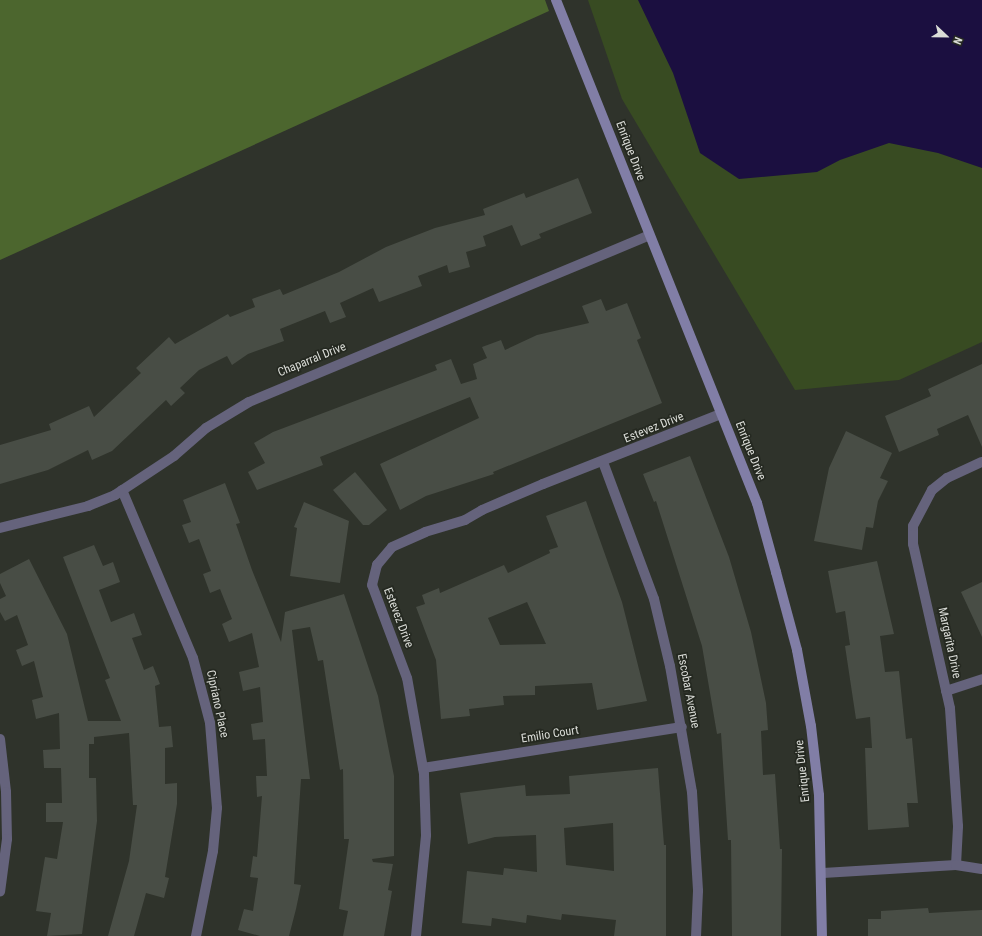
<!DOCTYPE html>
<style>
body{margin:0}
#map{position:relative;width:982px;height:936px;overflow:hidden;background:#2f332b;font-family:"Roboto Condensed",sans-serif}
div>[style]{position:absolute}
.green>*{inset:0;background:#384b22}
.forest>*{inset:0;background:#4c662e}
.water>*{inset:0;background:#1b0f40}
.building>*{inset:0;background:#484d45}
.street>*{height:10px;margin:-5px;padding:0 5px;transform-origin:5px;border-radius:5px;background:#65637c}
.secondary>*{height:10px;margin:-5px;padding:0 5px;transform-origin:5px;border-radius:5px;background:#817ea6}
span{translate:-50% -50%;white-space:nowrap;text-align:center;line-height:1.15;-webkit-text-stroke:3.5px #252921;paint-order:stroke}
.street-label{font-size:12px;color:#dbddd8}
.north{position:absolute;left:926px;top:16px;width:40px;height:40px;-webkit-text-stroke:3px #252921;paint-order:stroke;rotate:112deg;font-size:11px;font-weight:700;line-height:16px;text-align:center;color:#dbddd8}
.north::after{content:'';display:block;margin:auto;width:14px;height:18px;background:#dbddd8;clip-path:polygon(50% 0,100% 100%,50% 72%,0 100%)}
</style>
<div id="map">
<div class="green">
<div style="clip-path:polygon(588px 0,982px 0,982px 342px,899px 380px,795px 390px,622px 99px)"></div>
</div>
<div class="forest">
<div style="clip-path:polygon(0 0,545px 0,549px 11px,0 260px)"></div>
</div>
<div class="water">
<div style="clip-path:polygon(638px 0,982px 0,982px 168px,938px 153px,889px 143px,840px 160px,817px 172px,739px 179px,700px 153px,673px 73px)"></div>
</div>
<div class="building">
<div style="clip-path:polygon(578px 178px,592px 213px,539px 234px,541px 238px,521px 246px,512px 225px,483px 236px,486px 246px,466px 252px,470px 267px,449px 273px,447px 265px,418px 276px,422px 286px,379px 302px,373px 288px,340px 303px,346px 317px,330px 323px,325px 311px,280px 329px,284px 341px,248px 354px,232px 365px,227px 356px,199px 370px,180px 388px,185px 393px,171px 406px,166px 400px,112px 451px,92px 460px,88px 450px,48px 470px,0 484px,0 445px,51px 430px,49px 424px,89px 406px,94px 417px,141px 373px,136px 368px,169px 337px,175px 344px,228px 314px,230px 317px,255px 307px,252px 299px,280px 289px,283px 295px,339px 272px,386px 247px,435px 228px,485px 215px,483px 209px,524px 193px,526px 198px)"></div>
<div style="clip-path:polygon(601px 299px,606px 311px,627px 303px,641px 338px,637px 340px,662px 403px,493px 472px,494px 474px,426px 496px,400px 510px,380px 464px,479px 418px,470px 397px,320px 457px,323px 465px,257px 490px,248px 472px,265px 463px,254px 443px,273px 432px,437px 370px,435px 365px,451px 359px,461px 384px,477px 379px,473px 364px,487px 358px,482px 347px,501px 340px,505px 350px,537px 335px,589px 323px,582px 306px)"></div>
<div style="clip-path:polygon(982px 364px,982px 447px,968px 415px,937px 429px,939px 435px,899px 452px,885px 416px,931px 396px,928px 389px)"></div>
<div style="clip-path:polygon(846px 431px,892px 453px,880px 478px,888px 481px,878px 501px,873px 528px,866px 527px,862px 550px,814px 541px,829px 468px)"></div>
<div style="clip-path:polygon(690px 456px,729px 557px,751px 632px,766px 703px,768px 730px,761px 731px,763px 775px,775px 774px,780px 849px,782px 849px,781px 936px,732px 936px,731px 840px,728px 840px,721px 733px,717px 734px,702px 646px,656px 501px,654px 502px,643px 474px)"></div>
<div style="clip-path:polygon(355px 472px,387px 510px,369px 525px,363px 525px,333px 490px)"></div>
<div style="clip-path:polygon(225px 483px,240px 523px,236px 524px,252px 570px,281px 642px,285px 612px,344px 594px,378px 696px,394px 776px,394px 856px,372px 859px,373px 862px,393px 864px,388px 890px,392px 891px,384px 936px,343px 936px,348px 911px,339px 909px,349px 839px,344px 839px,343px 769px,340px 770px,323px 660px,318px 661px,310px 627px,292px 630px,310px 779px,301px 779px,294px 884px,301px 885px,296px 909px,289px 936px,260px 936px,238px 930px,244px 909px,253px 911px,258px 878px,250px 877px,253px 856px,257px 857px,262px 796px,257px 797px,256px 776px,267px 776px,265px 739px,253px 740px,251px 724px,263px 722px,260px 687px,243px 691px,239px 672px,259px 667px,252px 633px,229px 642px,222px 624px,232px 619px,220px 589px,210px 593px,203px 574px,211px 571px,199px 539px,189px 543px,182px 525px,191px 522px,183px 500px)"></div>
<div style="clip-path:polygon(evenodd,586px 501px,622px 602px,647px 701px,597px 710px,592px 683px,535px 686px,535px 695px,503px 696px,504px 705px,469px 709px,470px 716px,441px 719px,436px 660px,416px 607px,425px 604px,422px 595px,439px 588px,440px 593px,504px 565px,508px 573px,550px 553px,549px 550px,558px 547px,546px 516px,586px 501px,527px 602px,546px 644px,500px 645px,488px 618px,527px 602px)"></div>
<div style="clip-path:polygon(304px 502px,349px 521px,340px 583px,290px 576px,297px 528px,294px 527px)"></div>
<div style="clip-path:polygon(94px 545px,103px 566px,113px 562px,120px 582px,99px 590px,111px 622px,134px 613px,142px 635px,132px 638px,144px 670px,153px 666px,160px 684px,155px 686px,159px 727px,171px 726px,173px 747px,165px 748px,165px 784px,177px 783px,177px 804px,165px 877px,169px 878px,164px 898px,146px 893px,134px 936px,108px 936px,129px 861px,137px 805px,133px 805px,129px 733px,94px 737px,94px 744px,89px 744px,89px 778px,96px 778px,97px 821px,82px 934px,47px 936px,51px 913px,36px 911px,45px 857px,57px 859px,63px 822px,46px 822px,46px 803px,62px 803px,61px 768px,44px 768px,43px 750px,60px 749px,59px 713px,36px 719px,32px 700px,43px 697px,34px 661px,22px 666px,16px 650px,28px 645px,17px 615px,5px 621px,0 612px,0 599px,6px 596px,0 583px,0 574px,29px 559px,67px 634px,88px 721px,121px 721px,105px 680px,110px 678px,63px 557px)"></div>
<div style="clip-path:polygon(877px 561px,894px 634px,880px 636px,885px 672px,899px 671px,906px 739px,912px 738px,918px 803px,907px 803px,909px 827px,868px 830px,865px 748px,872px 748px,870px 717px,856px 719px,845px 646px,850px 645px,845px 611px,836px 613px,828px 571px)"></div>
<div style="clip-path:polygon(982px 582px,982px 637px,961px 592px)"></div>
<div style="clip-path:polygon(evenodd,658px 768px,664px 845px,666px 845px,666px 936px,614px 936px,616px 920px,562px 914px,561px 920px,527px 915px,526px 923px,492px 918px,491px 926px,462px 923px,467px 871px,503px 875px,504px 868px,537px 872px,536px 835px,495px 837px,468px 844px,460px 793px,525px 785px,526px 796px,570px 794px,569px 776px,658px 768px,613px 823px,614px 871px,566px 865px,564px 828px,613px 823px)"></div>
<div style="clip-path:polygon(928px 908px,929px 913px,982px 910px,982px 936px,868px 936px,868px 919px,881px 919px,881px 911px)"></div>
</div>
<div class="street">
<div style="left:603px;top:462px;width:146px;rotate:69.6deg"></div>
<div style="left:654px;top:599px;width:69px;rotate:76.6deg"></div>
<div style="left:670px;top:666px;width:128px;rotate:80.1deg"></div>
<div style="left:692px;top:792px;width:99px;rotate:86.5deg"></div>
<div style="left:698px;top:891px;width:45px;rotate:92.5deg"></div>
<div style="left:122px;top:490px;width:182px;rotate:67.1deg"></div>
<div style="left:193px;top:658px;width:67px;rotate:75.3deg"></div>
<div style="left:210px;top:723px;width:85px;rotate:85.3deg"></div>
<div style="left:217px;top:808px;width:43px;rotate:95.3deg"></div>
<div style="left:213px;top:851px;width:87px;rotate:101.3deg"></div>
<div style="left:0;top:528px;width:91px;rotate:-14deg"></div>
<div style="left:88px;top:506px;width:29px;rotate:-22deg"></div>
<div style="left:115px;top:495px;width:71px;rotate:-33.5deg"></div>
<div style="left:174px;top:456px;width:43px;rotate:-41.2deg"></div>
<div style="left:206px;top:428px;width:50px;rotate:-31.2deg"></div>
<div style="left:249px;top:402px;width:432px;rotate:-22.6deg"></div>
<div style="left:946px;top:691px;width:38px;rotate:-18deg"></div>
<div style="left:0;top:739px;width:53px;rotate:83.5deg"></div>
<div style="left:6px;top:792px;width:47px;rotate:88.8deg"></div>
<div style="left:7px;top:839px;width:53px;rotate:97.5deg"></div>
<div style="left:423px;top:768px;width:262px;rotate:-9deg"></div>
<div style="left:956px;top:865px;width:39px;rotate:-87deg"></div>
<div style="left:958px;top:826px;width:118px;rotate:-93.9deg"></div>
<div style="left:950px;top:708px;width:168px;rotate:-102.7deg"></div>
<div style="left:913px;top:544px;width:18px;rotate:-90deg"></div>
<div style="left:913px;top:526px;width:41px;rotate:-62.2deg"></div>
<div style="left:932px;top:490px;width:19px;rotate:-39deg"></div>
<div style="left:947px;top:478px;width:38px;rotate:-25deg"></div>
<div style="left:823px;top:873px;width:133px;rotate:-3.4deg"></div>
<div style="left:956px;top:865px;width:26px;rotate:9deg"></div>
<div style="left:416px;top:936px;width:101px;rotate:-84.3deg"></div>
<div style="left:426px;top:835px;width:61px;rotate:-91.9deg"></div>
<div style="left:424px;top:774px;width:97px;rotate:-100deg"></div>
<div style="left:407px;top:678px;width:99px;rotate:-110.6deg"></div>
<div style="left:372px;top:585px;width:21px;rotate:-76deg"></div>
<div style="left:377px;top:565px;width:23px;rotate:-50deg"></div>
<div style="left:392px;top:547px;width:36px;rotate:-24deg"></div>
<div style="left:425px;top:532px;width:42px;rotate:-16.7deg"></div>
<div style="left:465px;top:520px;width:20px;rotate:-30deg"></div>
<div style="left:482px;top:510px;width:66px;rotate:-23.1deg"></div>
<div style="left:543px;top:484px;width:191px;rotate:-21.5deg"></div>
</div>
<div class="secondary">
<div style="left:556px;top:0;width:542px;rotate:68.22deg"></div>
<div style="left:757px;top:503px;width:72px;rotate:74.6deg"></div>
<div style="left:776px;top:572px;width:81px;rotate:74.9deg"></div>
<div style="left:797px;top:650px;width:77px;rotate:79.6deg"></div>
<div style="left:811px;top:726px;width:69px;rotate:83.4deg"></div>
<div style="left:819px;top:795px;width:141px;rotate:88.8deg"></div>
</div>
<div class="street-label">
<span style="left:630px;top:151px;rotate:69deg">Enrique Drive</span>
<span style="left:312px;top:360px;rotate:-22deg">Chaparral Drive</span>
<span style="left:654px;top:428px;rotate:-22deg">Estevez Drive</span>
<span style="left:750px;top:451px;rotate:68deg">Enrique Drive</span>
<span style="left:398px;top:618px;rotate:69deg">Estevez Drive</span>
<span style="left:949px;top:643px;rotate:78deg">Margarita Drive</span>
<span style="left:688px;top:691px;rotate:79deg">Escobar Avenue</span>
<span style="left:217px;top:704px;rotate:78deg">Cipriano Place</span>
<span style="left:550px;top:735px;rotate:-9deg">Emilio Court</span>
<span style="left:803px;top:771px;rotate:-96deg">Enrique Drive</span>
</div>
<div class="north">N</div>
</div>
